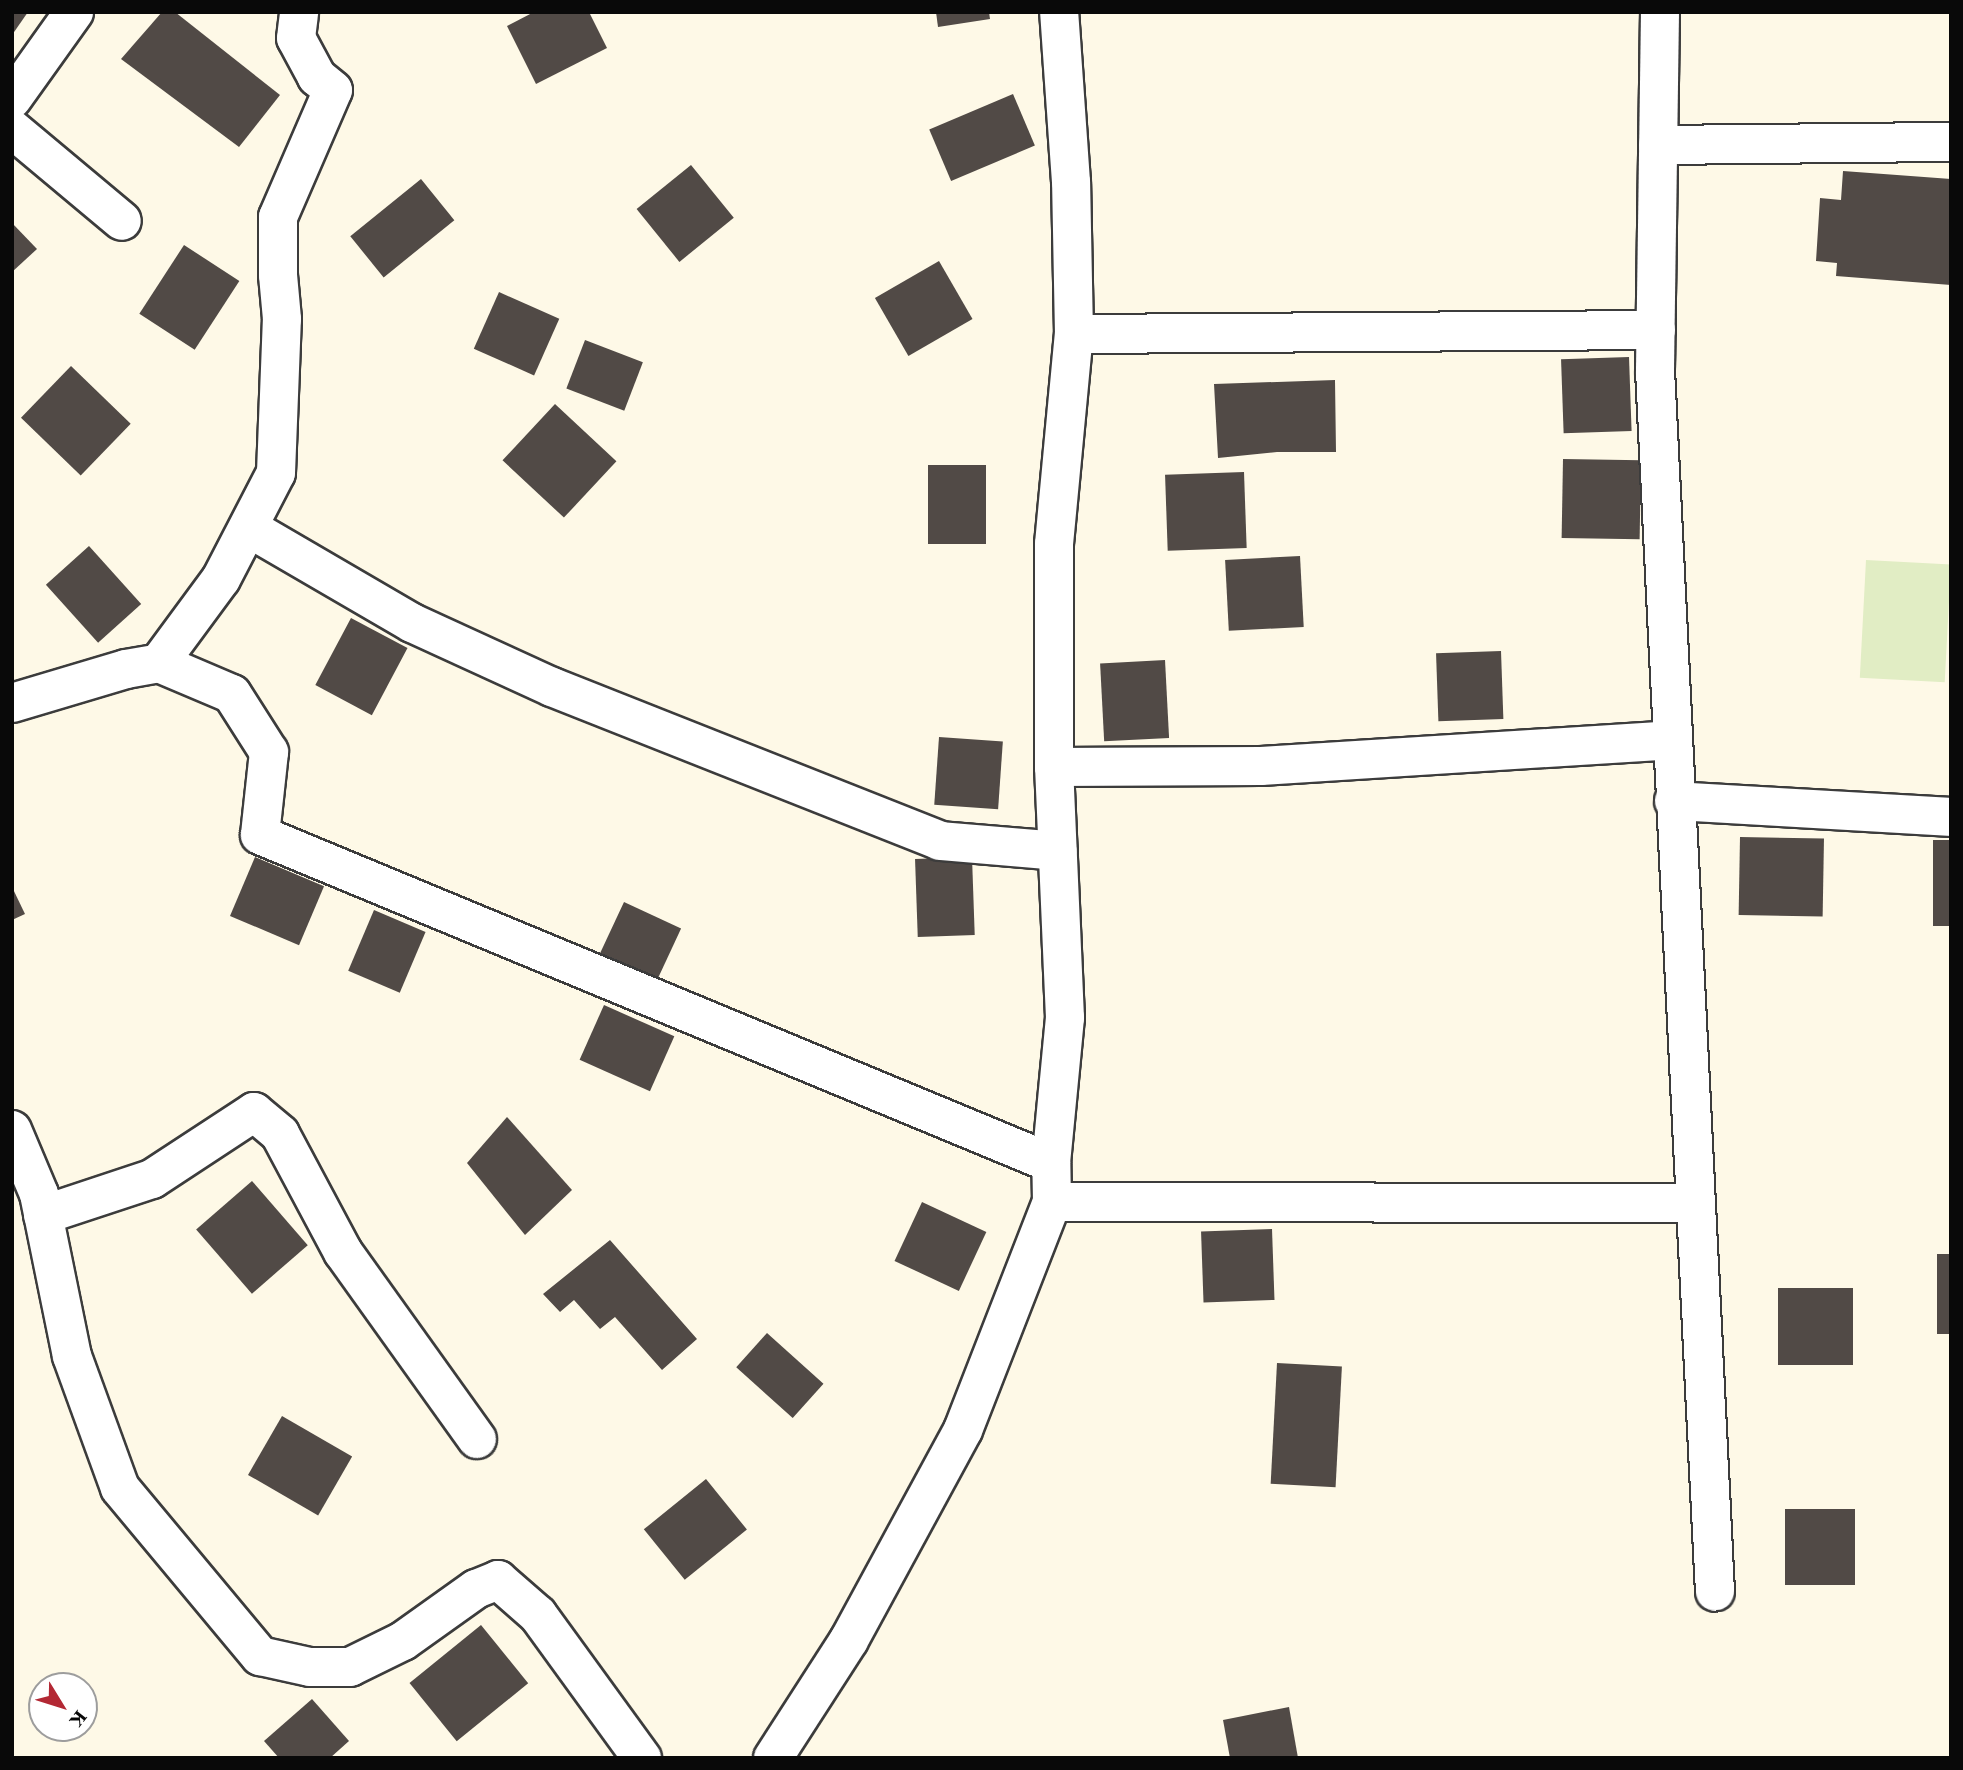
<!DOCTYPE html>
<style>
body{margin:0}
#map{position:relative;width:1963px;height:1770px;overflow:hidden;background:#fef9e7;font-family:Georgia,serif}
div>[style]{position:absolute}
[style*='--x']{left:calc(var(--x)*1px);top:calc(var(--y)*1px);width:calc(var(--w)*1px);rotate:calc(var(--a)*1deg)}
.pitch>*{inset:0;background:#e1edc4;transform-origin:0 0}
.building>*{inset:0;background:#514a46;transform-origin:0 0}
.roads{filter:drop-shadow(2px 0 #3c3c3c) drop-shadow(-2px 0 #3c3c3c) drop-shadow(0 2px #3c3c3c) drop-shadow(0 -2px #3c3c3c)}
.minor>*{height:38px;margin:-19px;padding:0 19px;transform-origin:19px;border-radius:19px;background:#fff}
span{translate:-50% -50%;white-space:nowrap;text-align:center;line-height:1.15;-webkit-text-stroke:7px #fff;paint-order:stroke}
.frame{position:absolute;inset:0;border:14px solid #090909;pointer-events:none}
.north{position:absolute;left:28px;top:1672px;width:70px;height:70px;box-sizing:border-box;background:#fff;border:2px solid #9d9d9d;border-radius:50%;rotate:128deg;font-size:19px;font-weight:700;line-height:28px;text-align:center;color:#090909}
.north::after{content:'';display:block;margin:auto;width:24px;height:32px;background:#b32834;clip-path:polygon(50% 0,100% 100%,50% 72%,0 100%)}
</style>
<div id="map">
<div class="pitch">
<i style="left:1866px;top:560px;width:85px;height:118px;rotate:3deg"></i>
</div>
<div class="building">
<i style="clip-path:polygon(12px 12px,28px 12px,12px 35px)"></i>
<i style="clip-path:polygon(162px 12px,175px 12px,280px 95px,239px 147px,121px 59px)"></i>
<i style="clip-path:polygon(534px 12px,589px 12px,607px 48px,536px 84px,507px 26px)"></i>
<i style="clip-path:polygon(936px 12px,989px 12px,990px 19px,938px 27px)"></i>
<i style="left:1013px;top:94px;width:56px;height:91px;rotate:67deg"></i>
<i style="left:691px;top:165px;width:68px;height:70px;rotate:51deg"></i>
<i style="clip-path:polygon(1843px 171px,1951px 179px,1951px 285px,1836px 276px,1837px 263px,1816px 261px,1820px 198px,1841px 200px)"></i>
<i style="left:421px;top:179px;width:53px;height:91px;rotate:51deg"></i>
<i style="clip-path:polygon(12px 223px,37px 249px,12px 272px)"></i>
<i style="left:184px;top:245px;width:66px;height:82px;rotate:33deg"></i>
<i style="left:939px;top:261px;width:67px;height:74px;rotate:60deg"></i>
<i style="left:499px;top:292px;width:66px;height:62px;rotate:24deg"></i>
<i style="left:585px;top:340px;width:62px;height:52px;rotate:21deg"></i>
<i style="left:1629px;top:357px;width:74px;height:68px;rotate:88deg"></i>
<i style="left:71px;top:366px;width:83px;height:72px;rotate:44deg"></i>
<i style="clip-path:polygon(1335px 380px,1336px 452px,1277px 452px,1218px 458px,1214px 384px)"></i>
<i style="left:555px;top:404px;width:84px;height:77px;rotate:43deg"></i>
<i style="left:1563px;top:459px;width:78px;height:79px;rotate:1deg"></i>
<i style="left:928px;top:465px;width:58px;height:79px"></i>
<i style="left:1244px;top:472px;width:76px;height:79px;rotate:88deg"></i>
<i style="left:89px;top:546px;width:78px;height:58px;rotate:48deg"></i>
<i style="left:1300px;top:556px;width:71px;height:75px;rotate:87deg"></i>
<i style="left:351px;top:618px;width:64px;height:76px;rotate:28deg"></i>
<i style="left:1501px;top:651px;width:68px;height:65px;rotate:88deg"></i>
<i style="left:1165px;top:660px;width:78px;height:65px;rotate:87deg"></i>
<i style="left:939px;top:737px;width:64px;height:68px;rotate:4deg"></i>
<i style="left:1740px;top:837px;width:84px;height:78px;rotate:1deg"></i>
<i style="left:1933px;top:840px;width:18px;height:86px"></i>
<i style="left:255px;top:857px;width:75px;height:64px;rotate:23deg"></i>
<i style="left:972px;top:857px;width:78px;height:57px;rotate:88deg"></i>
<i style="clip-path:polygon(12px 887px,25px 914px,12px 920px)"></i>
<i style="left:624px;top:902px;width:63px;height:63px;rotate:25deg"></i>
<i style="left:374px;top:910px;width:56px;height:66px;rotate:23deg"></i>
<i style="left:604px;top:1005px;width:77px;height:60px;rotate:24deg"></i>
<i style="clip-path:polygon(507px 1117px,572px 1190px,525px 1235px,467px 1163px)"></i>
<i style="left:252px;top:1181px;width:85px;height:74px;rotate:49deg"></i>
<i style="left:922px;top:1202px;width:71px;height:65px;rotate:25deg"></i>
<i style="left:1272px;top:1229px;width:71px;height:71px;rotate:88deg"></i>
<i style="clip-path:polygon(610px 1240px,697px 1339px,662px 1370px,615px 1317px,600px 1329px,574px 1300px,560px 1312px,543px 1294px)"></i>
<i style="left:1937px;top:1254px;width:14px;height:80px"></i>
<i style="left:1778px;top:1288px;width:75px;height:77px"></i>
<i style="left:767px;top:1333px;width:76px;height:46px;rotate:42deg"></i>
<i style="left:1277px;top:1363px;width:65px;height:121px;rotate:3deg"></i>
<i style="left:282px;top:1416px;width:81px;height:68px;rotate:30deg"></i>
<i style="left:706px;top:1479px;width:65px;height:80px;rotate:51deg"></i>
<i style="left:1785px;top:1509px;width:70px;height:76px"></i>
<i style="left:481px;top:1625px;width:75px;height:92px;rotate:51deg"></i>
<i style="clip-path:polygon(312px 1699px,349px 1741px,330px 1758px,279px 1758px,264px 1741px)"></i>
<i style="clip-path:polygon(1289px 1707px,1298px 1758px,1230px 1758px,1223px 1720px)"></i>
</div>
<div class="roads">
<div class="minor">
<i style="--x:1660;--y:12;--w:358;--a:90.8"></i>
<i style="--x:1655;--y:370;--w:1223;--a:87.19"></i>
<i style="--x:12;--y:99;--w:107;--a:-54.5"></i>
<i style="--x:12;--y:129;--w:143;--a:39.9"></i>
<i style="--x:1658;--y:145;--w:293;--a:-0.6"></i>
<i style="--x:1074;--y:334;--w:582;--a:-0.39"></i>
<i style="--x:249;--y:528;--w:189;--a:30.2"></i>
<i style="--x:412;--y:623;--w:154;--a:24.6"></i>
<i style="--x:552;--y:687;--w:417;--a:21.6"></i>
<i style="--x:940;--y:841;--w:118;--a:4.8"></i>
<i style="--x:159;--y:663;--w:104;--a:-53.6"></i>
<i style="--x:221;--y:579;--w:119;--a:-62.6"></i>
<i style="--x:276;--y:473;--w:154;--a:-87.8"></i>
<i style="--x:282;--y:319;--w:44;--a:-95.2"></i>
<i style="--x:278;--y:275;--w:58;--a:-90"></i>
<i style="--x:278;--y:217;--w:138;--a:-66.6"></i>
<i style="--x:333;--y:90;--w:21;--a:-141"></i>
<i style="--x:317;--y:77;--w:44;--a:-118.3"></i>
<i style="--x:296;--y:38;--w:26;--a:-83"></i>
<i style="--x:12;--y:703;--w:119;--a:-16.6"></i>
<i style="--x:126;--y:669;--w:34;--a:-10"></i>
<i style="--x:159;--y:663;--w:79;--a:23"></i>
<i style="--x:232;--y:694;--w:69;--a:57.5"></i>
<i style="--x:269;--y:752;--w:83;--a:96.2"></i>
<i style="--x:260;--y:835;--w:856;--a:22.52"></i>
<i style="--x:1054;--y:767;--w:207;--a:-0.3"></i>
<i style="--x:1261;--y:766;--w:411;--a:-3.6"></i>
<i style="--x:1674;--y:801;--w:277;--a:3.3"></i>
<i style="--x:12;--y:1130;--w:69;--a:67.1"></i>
<i style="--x:39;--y:1194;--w:165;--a:78.5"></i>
<i style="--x:72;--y:1356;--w:140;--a:70"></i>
<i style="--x:120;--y:1488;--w:219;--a:50.2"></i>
<i style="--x:260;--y:1656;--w:51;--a:12.4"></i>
<i style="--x:310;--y:1667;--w:40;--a:0"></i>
<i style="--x:350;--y:1667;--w:59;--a:-26.1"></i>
<i style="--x:403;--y:1641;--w:90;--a:-35.5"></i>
<i style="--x:476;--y:1589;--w:24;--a:-22"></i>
<i style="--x:498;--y:1580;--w:53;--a:41.2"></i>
<i style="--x:538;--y:1615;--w:177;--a:54"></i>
<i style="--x:1052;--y:1202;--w:643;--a:0.09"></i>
<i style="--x:43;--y:1215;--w:115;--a:-18.3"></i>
<i style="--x:152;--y:1179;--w:122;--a:-33.3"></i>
<i style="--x:254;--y:1112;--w:34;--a:40"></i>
<i style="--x:280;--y:1134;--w:134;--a:61.9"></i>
<i style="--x:343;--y:1252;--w:230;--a:54.4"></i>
<i style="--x:773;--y:1758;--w:140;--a:-57.2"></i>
<i style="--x:849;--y:1640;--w:239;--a:-61.5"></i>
<i style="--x:963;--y:1430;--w:245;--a:-68.7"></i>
<i style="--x:1052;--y:1202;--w:39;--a:-91"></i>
<i style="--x:1051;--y:1163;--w:146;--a:-84.5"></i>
<i style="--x:1065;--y:1018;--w:251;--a:-92.5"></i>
<i style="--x:1054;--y:767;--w:223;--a:-90"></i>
<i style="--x:1054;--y:544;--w:211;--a:-84.6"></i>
<i style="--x:1074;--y:334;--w:152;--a:-91.1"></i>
<i style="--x:1071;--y:182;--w:170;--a:-94"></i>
</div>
</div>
<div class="frame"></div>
<div class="north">K</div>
</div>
